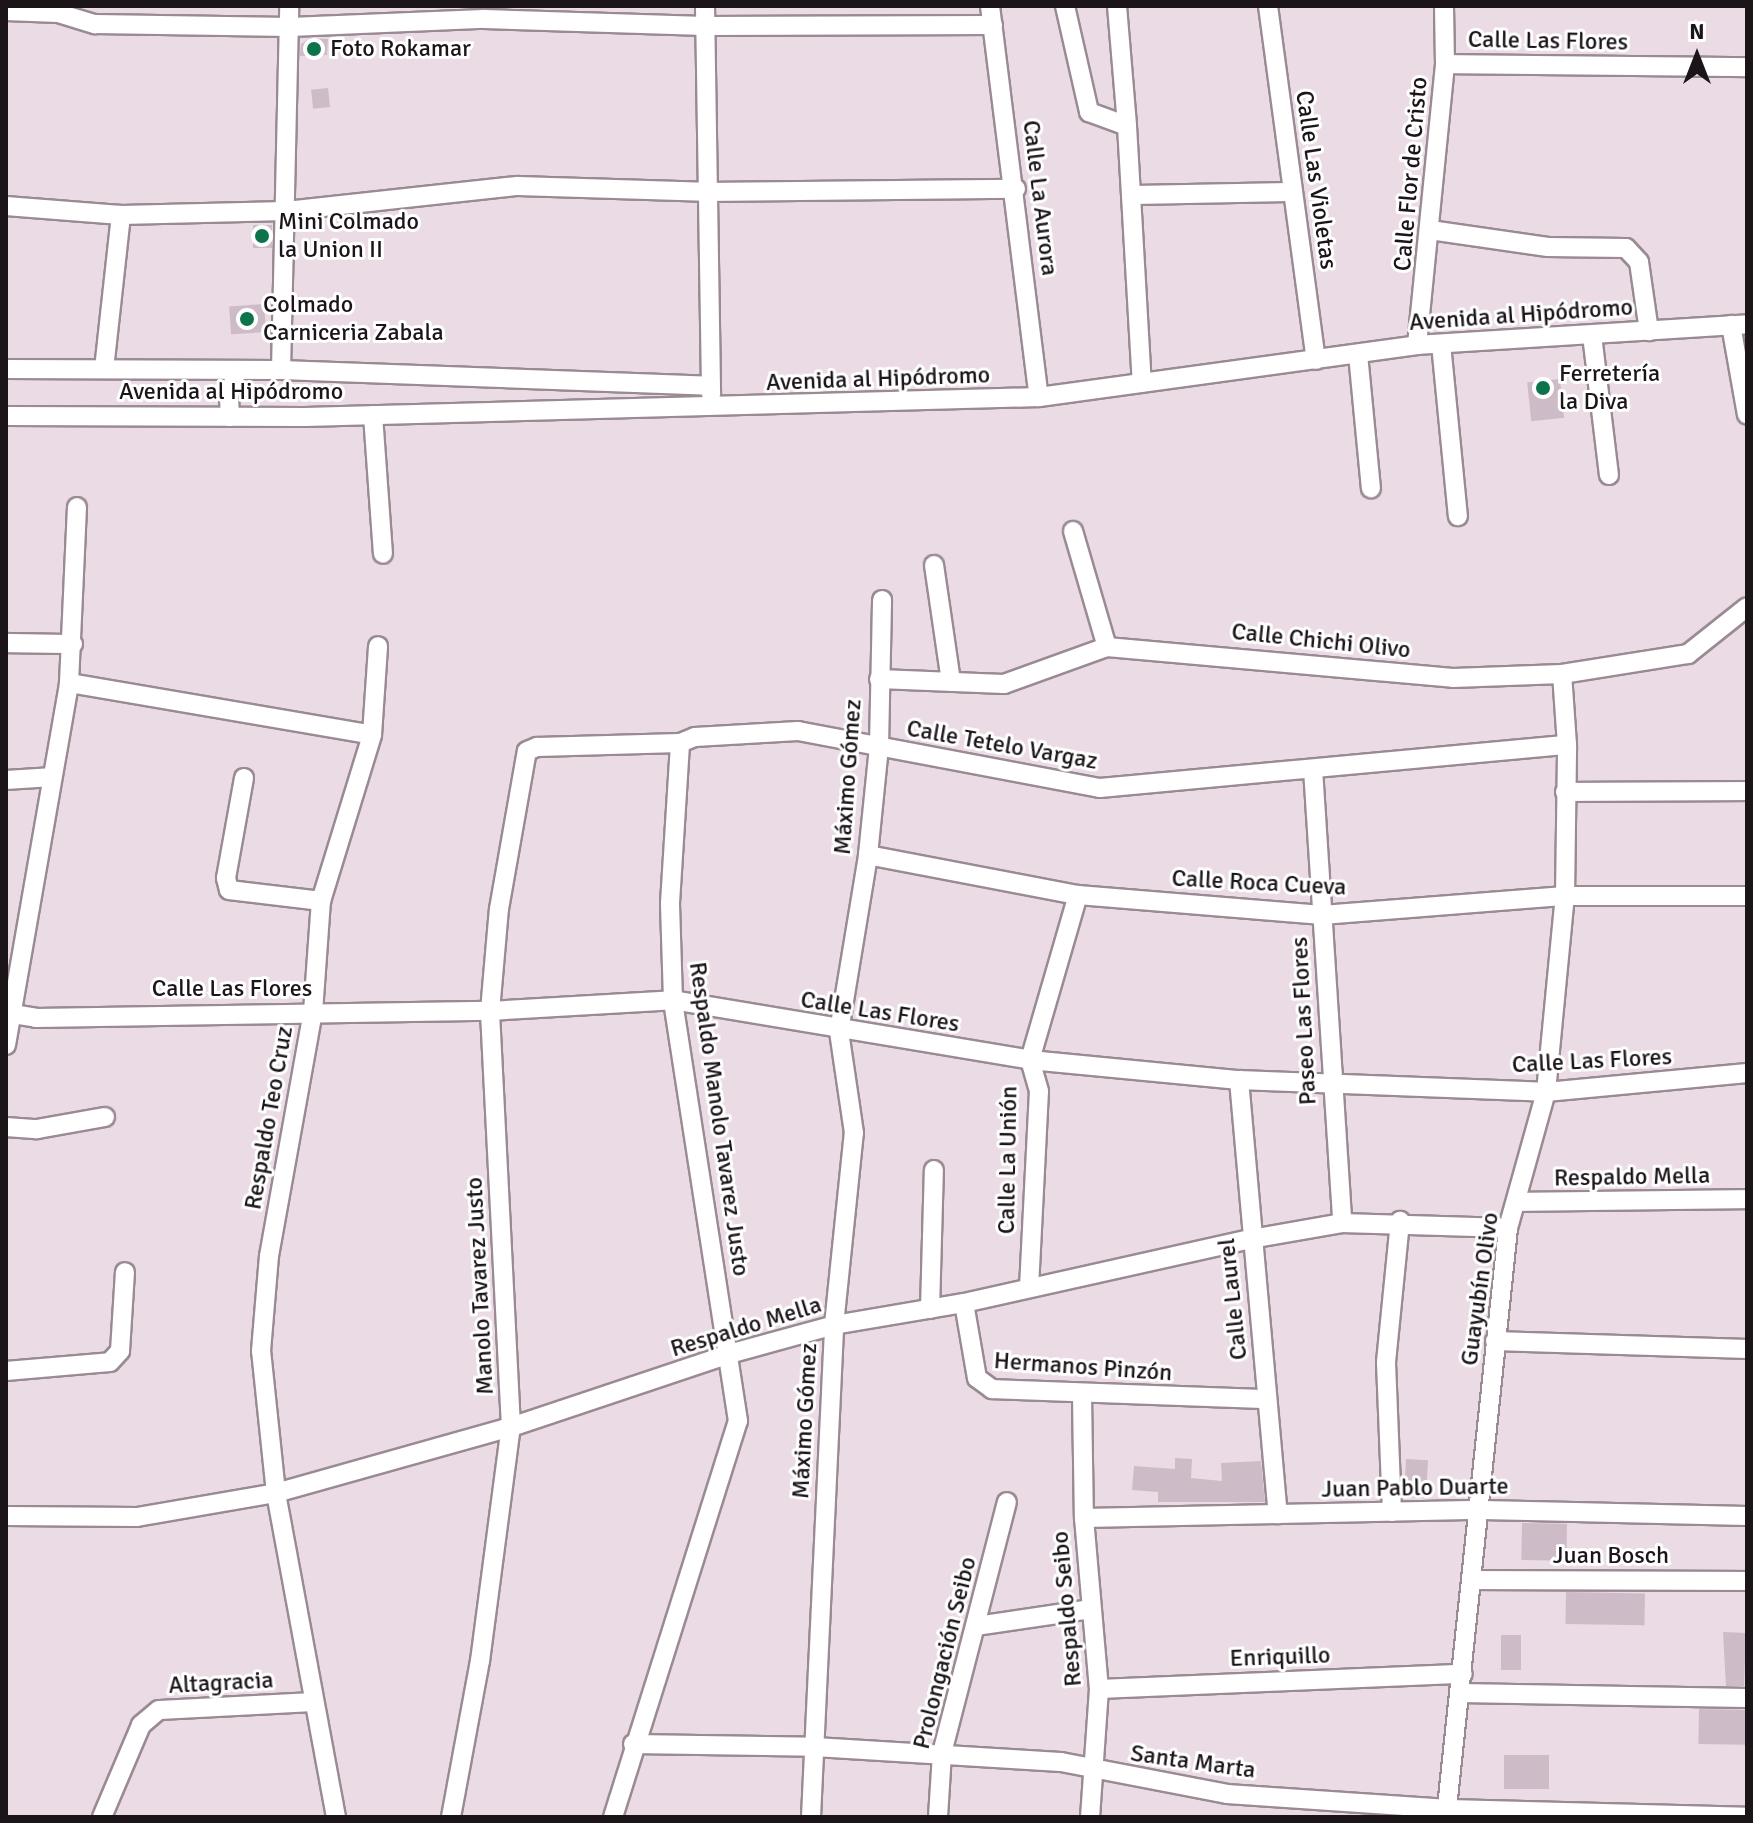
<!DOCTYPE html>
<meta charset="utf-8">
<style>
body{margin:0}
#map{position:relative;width:1753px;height:1823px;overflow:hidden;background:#ebdbe5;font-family:Signika,sans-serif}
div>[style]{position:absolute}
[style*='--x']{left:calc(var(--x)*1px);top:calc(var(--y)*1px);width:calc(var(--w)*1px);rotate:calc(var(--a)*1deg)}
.building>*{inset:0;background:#cdbcc7;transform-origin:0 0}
.roads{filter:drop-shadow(2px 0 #9a8a94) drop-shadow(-2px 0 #9a8a94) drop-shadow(0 2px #9a8a94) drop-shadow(0 -2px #9a8a94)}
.street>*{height:18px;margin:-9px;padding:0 9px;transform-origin:9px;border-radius:9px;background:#fff}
.dots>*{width:22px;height:22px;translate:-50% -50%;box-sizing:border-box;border:4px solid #fff;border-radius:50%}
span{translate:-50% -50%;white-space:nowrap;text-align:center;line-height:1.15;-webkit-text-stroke:6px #fff;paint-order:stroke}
.street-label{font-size:24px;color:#1b1519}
.poi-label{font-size:24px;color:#1b1519}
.left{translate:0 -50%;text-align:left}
.frame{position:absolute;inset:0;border:8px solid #1b1519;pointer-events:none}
.north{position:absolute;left:1657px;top:16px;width:80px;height:80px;-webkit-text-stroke:6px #fff;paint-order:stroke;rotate:0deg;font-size:22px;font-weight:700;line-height:32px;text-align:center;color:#1b1519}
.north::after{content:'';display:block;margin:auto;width:28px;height:36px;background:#1b1519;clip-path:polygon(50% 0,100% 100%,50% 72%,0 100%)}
</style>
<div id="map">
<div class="building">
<i style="clip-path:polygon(310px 38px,328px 39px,327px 55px,300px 56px,301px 44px)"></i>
<i style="left:328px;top:88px;width:19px;height:17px;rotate:84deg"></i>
<i style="left:253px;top:225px;width:19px;height:23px"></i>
<i style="left:264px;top:304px;width:28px;height:35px;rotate:86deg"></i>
<i style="left:1560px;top:379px;width:39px;height:33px;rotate:84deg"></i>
<i style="clip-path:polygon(1175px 1458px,1192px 1459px,1191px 1478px,1222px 1481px,1221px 1463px,1261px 1461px,1265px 1502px,1158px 1502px,1158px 1492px,1132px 1490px,1134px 1466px,1175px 1469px)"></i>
<i style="left:1406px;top:1459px;width:22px;height:38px;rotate:3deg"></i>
<i style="left:1522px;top:1523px;width:45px;height:37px;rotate:1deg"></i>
<i style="left:1566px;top:1592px;width:79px;height:32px;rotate:1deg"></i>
<i style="clip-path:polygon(1723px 1632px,1746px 1633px,1744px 1686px,1726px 1686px)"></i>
<i style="left:1501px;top:1635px;width:20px;height:35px"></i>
<i style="left:1699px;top:1709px;width:48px;height:35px;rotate:1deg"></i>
<i style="left:1504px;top:1755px;width:45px;height:34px"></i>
</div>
<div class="roads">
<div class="street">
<i style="--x:705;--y:6;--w:389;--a:89.1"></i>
<i style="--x:990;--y:6;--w:394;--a:82.9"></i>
<i style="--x:1065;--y:6;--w:109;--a:77.2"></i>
<i style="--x:1089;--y:112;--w:40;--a:20.2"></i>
<i style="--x:1127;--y:126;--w:257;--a:86.7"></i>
<i style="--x:1117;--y:6;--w:120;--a:85.2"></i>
<i style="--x:1268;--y:6;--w:357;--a:82.3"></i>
<i style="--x:6;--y:11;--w:52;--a:2.2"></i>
<i style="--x:58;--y:13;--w:39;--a:17"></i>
<i style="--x:95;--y:24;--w:195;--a:0.9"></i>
<i style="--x:290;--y:27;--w:194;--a:-2.4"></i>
<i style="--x:484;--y:19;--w:221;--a:1.8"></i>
<i style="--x:705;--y:26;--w:288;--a:-0.2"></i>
<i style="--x:1445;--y:64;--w:302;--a:0.6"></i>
<i style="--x:1131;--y:195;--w:162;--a:-1.1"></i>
<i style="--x:6;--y:206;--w:115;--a:4.5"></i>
<i style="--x:121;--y:215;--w:165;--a:-1.4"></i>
<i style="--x:286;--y:211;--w:233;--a:-6.2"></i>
<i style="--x:518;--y:186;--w:186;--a:1.8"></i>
<i style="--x:704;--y:192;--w:312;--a:-0.6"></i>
<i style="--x:1430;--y:230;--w:119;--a:8.2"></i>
<i style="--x:1548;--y:247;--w:78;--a:0.7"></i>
<i style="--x:1626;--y:248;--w:19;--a:47"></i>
<i style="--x:1639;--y:262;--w:70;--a:81.8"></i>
<i style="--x:1731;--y:325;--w:91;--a:79.9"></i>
<i style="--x:1592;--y:335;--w:141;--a:83.1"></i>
<i style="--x:1441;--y:344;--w:173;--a:84.4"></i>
<i style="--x:1417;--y:345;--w:282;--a:-84.3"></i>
<i style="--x:1445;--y:64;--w:58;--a:-91"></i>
<i style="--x:1358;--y:354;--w:135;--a:84.5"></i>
<i style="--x:6;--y:369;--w:275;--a:0.2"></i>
<i style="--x:281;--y:370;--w:429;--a:2.1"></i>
<i style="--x:104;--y:369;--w:155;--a:-83.7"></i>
<i style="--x:281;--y:370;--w:364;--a:-88.7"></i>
<i style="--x:373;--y:415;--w:139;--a:85.9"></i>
<i style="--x:6;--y:416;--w:299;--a:0.2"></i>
<i style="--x:305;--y:417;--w:734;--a:-1.56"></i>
<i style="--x:1039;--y:397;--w:382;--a:-7.8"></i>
<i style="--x:1417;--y:345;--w:331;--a:-3.6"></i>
<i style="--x:230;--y:417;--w:22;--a:-93"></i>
<i style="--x:229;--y:395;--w:26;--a:-72"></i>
<i style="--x:1073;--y:531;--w:121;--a:73.7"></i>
<i style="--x:934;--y:565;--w:118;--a:81.7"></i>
<i style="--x:6;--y:643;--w:67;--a:0.9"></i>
<i style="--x:879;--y:679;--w:125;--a:2.3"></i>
<i style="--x:1004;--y:684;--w:109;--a:-19.8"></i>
<i style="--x:1107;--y:647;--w:347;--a:5.1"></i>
<i style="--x:1453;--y:678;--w:109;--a:-2.1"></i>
<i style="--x:1562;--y:674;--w:128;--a:-9"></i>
<i style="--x:1688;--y:654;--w:75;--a:-38.5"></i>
<i style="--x:69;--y:683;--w:307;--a:9.7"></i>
<i style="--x:1313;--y:769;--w:455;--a:86.3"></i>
<i style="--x:244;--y:778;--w:102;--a:100.2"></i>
<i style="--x:226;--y:878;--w:12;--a:76"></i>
<i style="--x:229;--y:890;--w:93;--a:6.8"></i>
<i style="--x:6;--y:780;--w:46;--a:-3.7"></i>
<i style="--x:1565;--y:792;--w:182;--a:-0.3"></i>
<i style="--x:868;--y:855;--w:214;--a:10.8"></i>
<i style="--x:1078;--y:895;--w:245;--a:4.7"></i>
<i style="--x:1322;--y:915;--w:244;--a:-4.5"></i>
<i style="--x:1565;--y:896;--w:182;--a:0"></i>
<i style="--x:6;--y:1013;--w:30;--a:9"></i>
<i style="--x:36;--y:1018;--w:454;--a:-0.9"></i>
<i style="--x:490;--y:1011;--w:183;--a:-3.4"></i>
<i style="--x:673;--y:1000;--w:362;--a:9.5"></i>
<i style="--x:1030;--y:1060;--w:210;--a:5.5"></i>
<i style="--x:1239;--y:1080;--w:307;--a:2.2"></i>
<i style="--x:1546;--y:1092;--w:202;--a:-5.4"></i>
<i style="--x:6;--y:1045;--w:367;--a:-80.1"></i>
<i style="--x:69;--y:683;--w:176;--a:-87.4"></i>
<i style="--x:1239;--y:1080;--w:436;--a:84.9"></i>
<i style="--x:6;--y:1127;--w:31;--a:4"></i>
<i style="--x:37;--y:1129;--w:69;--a:-10"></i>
<i style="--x:1517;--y:1202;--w:230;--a:-0.7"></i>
<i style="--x:1029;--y:1288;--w:197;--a:-87.1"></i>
<i style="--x:1039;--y:1091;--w:32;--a:-106"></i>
<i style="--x:1030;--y:1060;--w:172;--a:-73.8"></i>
<i style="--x:964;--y:1303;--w:76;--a:80.2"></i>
<i style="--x:977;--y:1378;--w:19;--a:36"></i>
<i style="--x:992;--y:1389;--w:275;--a:2.1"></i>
<i style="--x:930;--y:1309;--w:139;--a:-88.4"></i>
<i style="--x:1495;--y:1341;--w:252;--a:1.8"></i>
<i style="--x:6;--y:1371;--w:104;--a:-4.9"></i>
<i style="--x:110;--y:1362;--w:15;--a:-48"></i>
<i style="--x:120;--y:1351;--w:79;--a:-86.4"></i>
<i style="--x:1082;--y:1396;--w:122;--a:89.1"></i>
<i style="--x:1084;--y:1518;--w:172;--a:85"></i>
<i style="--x:1099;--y:1689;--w:128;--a:94"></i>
<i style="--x:1392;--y:1512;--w:150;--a:-92.3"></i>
<i style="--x:1386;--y:1362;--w:142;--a:-84.3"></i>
<i style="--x:6;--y:1516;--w:131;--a:0.4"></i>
<i style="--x:137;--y:1517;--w:141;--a:-9.8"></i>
<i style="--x:276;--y:1493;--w:244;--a:-15.7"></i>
<i style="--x:511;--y:1427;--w:230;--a:-18.5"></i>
<i style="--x:729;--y:1354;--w:109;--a:-15.4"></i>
<i style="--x:834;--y:1325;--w:132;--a:-9.6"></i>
<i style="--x:964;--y:1303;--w:294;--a:-12.6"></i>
<i style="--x:1251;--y:1239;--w:92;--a:-10"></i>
<i style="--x:1342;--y:1223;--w:166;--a:1.7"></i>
<i style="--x:1084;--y:1518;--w:398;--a:-1.2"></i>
<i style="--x:1482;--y:1510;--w:265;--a:1.3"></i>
<i style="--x:1474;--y:1580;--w:273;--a:0.2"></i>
<i style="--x:976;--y:1626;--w:116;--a:-8.4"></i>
<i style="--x:1099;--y:1689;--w:364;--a:-2.4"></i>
<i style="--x:1460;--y:1693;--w:287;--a:1"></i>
<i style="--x:633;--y:1744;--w:182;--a:0.9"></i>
<i style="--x:815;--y:1747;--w:246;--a:3.5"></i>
<i style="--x:1061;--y:1762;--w:169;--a:10.9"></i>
<i style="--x:1227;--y:1794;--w:222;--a:3.9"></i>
<i style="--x:1448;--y:1809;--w:299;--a:1.5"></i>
<i style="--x:102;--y:1817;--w:100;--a:-67"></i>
<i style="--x:141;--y:1725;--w:23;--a:-40"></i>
<i style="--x:159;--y:1710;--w:155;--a:-3"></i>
<i style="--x:336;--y:1817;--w:330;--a:-100.5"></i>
<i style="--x:276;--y:1493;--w:143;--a:-96"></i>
<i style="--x:261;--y:1351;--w:95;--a:-85.2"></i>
<i style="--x:269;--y:1256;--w:248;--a:-79.8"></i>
<i style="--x:313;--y:1012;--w:111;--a:-85.9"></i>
<i style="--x:321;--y:901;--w:174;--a:-72.9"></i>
<i style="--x:372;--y:735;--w:89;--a:-86.1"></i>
<i style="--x:451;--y:1817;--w:159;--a:-79.5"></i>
<i style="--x:480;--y:1661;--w:236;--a:-82.5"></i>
<i style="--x:511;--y:1427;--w:417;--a:-92.9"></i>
<i style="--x:490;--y:1011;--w:102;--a:-85"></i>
<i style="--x:499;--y:909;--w:160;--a:-80"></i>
<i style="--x:527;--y:751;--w:11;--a:-22"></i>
<i style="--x:537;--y:747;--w:143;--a:-1.6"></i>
<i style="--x:680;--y:743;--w:16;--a:-22"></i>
<i style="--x:695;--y:737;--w:103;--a:-3.3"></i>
<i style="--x:798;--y:731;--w:307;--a:10.7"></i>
<i style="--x:1100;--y:788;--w:469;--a:-5.3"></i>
<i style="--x:613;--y:1817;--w:415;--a:-72.5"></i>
<i style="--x:738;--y:1421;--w:426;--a:-98.8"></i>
<i style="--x:673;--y:1000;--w:97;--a:-91.8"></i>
<i style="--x:670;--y:903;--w:160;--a:-86.4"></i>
<i style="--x:811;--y:1817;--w:493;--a:-87.3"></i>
<i style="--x:834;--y:1325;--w:193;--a:-84.1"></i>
<i style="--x:854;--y:1133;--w:103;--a:-98.4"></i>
<i style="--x:839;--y:1031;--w:178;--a:-80.6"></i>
<i style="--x:868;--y:855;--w:110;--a:-84.2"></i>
<i style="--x:879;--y:746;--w:146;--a:-88.8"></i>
<i style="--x:938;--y:1817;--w:64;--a:-86.4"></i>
<i style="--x:942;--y:1753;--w:259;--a:-75.5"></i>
<i style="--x:1446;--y:1817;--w:592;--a:-83.99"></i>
<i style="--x:1508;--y:1228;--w:141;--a:-74.4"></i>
<i style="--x:1546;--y:1092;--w:197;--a:-84.5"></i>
<i style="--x:1565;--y:896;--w:151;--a:-89.2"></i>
<i style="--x:1567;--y:745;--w:71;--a:-94"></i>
</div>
</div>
<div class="dots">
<i style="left:314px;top:49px;background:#0d734a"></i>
<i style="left:262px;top:236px;background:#0d734a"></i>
<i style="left:247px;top:319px;background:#0d734a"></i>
<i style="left:1543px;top:388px;background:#0d734a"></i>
</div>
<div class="street-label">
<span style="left:1548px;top:41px;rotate:1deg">Calle Las Flores</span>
<span style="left:1411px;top:174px;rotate:-85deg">Calle Flor de Cristo</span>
<span style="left:1316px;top:180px;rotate:82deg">Calle Las Violetas</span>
<span style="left:1040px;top:198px;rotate:83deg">Calle La Aurora</span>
<span style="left:1521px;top:315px;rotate:-4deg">Avenida al Hipódromo</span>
<span style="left:878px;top:379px;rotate:-2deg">Avenida al Hipódromo</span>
<span style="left:231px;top:392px">Avenida al Hipódromo</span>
<span style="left:1321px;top:641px;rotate:6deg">Calle Chichi Olivo</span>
<span style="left:1002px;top:745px;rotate:10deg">Calle Tetelo Vargaz</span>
<span style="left:848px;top:777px;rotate:-86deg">Máximo Gómez</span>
<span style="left:1259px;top:883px;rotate:3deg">Calle Roca Cueva</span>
<span style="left:232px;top:989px">Calle Las Flores</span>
<span style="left:880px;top:1012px;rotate:9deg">Calle Las Flores</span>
<span style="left:1304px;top:1021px;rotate:-93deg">Paseo Las Flores</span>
<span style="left:1592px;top:1061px;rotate:-3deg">Calle Las Flores</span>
<span style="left:269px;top:1118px;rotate:-80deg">Respaldo Teo Cruz</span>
<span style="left:719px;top:1119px;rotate:82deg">Respaldo Manolo Tavarez Justo</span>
<span style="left:1008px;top:1160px;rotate:-89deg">Calle La Unión</span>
<span style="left:1632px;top:1177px;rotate:-1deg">Respaldo Mella</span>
<span style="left:480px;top:1286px;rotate:-93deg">Manolo Tavarez Justo</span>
<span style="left:1480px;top:1289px;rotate:-82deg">Guayubín Olivo</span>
<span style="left:1233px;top:1299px;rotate:-96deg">Calle Laurel</span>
<span style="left:746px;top:1327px;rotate:-17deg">Respaldo Mella</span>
<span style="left:1083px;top:1367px;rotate:4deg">Hermanos Pinzón</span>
<span style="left:805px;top:1421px;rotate:-87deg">Máximo Gómez</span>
<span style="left:1415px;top:1488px;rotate:-1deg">Juan Pablo Duarte</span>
<span style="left:1611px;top:1556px">Juan Bosch</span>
<span style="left:1067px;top:1609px;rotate:-95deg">Respaldo Seibo</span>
<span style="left:945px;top:1653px;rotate:-76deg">Prolongación Seibo</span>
<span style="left:1280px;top:1657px;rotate:-2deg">Enriquillo</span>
<span style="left:221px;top:1683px;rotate:-3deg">Altagracia</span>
<span style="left:1193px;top:1762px;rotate:8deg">Santa Marta</span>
</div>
<div class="poi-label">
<span class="left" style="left:330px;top:49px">Foto Rokamar</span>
<span class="left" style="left:278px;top:236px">Mini Colmado<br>la Union II</span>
<span class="left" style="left:263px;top:319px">Colmado<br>Carniceria Zabala</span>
<span class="left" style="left:1559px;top:388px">Ferretería<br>la Diva</span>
</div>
<div class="frame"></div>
<div class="north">N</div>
</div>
